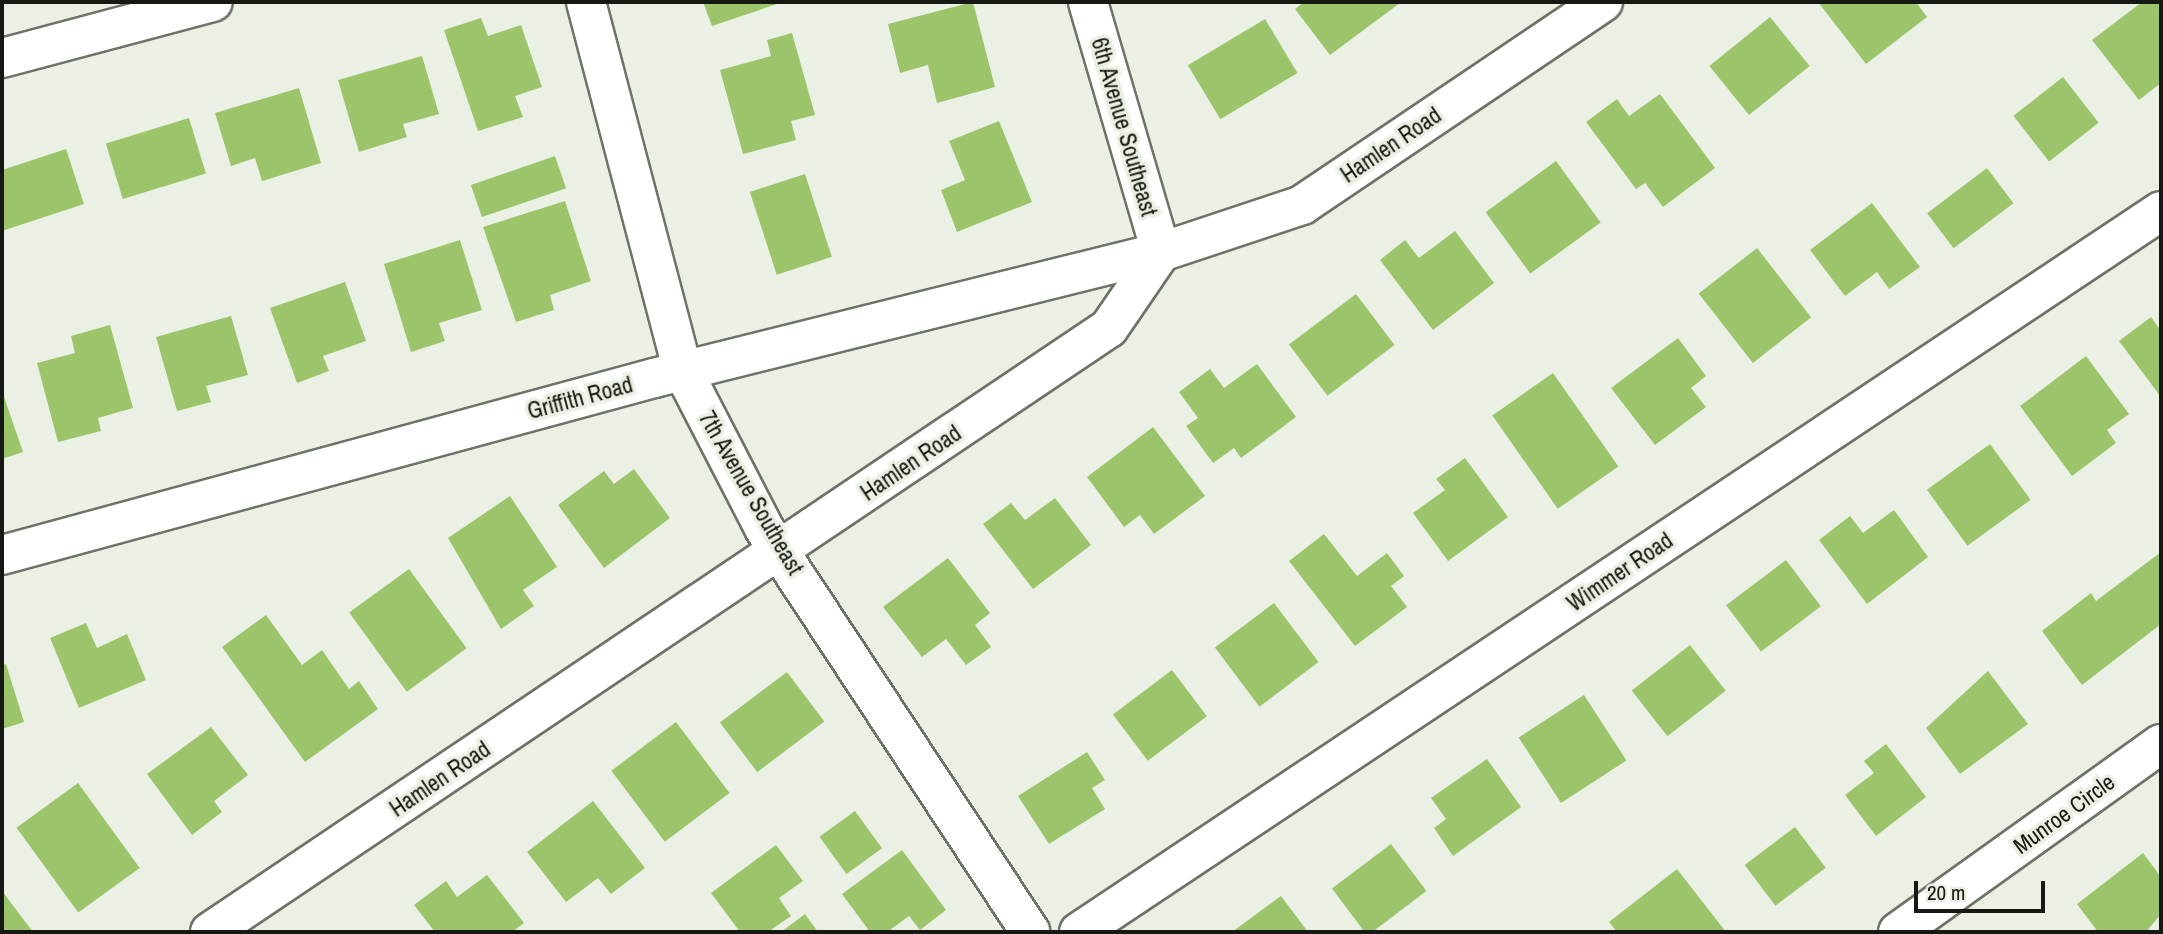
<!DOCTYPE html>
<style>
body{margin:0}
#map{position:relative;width:2163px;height:934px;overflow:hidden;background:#eaf1e4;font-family:"Archivo Narrow",sans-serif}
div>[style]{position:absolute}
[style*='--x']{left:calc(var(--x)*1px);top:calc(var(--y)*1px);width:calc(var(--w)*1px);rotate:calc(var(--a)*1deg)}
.building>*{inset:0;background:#9cc56b;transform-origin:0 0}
.roads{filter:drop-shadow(2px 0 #6e7368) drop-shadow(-2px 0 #6e7368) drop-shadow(0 2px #6e7368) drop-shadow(0 -2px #6e7368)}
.minor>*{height:38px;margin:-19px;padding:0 19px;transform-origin:19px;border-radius:19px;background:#fff}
span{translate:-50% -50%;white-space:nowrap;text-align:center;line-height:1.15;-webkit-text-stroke:7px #eaf1e4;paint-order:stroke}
.street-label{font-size:23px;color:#161813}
.frame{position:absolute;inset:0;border:4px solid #161813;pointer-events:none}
.scale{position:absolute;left:1914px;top:881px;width:131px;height:32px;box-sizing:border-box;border:4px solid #161813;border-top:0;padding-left:9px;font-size:21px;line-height:24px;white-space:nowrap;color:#161813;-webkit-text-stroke:5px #eaf1e4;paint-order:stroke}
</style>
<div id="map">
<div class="building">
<i style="clip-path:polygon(703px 2px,783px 2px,712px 26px)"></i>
<i style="clip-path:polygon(973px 2px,995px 87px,937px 103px,928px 65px,900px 73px,888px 24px)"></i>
<i style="clip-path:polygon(1304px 2px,1399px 2px,1400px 3px,1330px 55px,1295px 9px)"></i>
<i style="clip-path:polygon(1818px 2px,1916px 2px,1927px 17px,1866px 64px)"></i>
<i style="clip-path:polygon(2142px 2px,2161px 2px,2161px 83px,2139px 100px,2092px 40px)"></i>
<i style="left:1770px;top:17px;width:63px;height:78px;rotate:51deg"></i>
<i style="clip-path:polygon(481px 18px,488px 36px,521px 25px,542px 87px,515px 96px,523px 117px,478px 131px,444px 30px)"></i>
<i style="left:1265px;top:19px;width:63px;height:90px;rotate:59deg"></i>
<i style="clip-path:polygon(792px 33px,815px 115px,791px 121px,796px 140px,743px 154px,720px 70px,771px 56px,767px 40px)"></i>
<i style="clip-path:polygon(422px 56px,439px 114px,403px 124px,407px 137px,359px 152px,338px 80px)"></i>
<i style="left:2063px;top:77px;width:58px;height:63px;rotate:52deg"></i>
<i style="clip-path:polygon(299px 88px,321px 163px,262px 181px,255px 158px,231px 166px,215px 113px)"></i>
<i style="clip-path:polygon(1660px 94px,1715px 168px,1663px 207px,1645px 183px,1636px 189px,1586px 122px,1617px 99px,1629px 116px)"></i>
<i style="left:189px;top:118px;width:58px;height:87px;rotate:73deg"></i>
<i style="clip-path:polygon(999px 121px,1032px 202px,957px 232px,941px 190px,965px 180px,949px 141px)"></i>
<i style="clip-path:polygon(66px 149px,84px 204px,2px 231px,2px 170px)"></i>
<i style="left:555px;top:156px;width:34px;height:89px;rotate:71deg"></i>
<i style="left:1556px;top:161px;width:76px;height:87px;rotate:54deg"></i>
<i style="left:1987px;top:168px;width:44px;height:75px;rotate:53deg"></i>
<i style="left:805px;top:174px;width:87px;height:58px;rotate:72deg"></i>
<i style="clip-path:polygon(565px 201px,591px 281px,550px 295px,554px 310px,516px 322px,483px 227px)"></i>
<i style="clip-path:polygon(1872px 203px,1920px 267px,1889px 289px,1877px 272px,1845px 296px,1810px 250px)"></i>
<i style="clip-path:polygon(1455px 231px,1494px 283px,1433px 330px,1380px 260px,1405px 240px,1419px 258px)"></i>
<i style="clip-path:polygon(460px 240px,482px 310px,439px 323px,445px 341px,411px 352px,384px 264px)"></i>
<i style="left:1757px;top:248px;width:88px;height:74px;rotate:52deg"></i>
<i style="clip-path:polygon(345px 282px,366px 341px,323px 356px,329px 371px,297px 383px,270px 308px)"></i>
<i style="left:1356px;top:294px;width:64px;height:84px;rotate:53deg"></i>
<i style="clip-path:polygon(231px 316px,248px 375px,206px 386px,211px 402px,177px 411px,156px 337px)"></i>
<i style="clip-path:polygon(2151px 317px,2161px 331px,2161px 397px,2119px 341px)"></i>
<i style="clip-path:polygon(110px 325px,133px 408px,98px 418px,101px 431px,58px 442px,37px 363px,75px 353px,71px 336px)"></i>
<i style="clip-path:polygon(1678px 338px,1706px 376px,1691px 388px,1706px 407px,1655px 445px,1611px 388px)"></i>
<i style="clip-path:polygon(2086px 356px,2129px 414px,2107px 430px,2116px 443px,2072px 476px,2020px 406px)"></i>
<i style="clip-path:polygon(1257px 364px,1296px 417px,1241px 458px,1234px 448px,1213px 463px,1186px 426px,1198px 418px,1179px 392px,1210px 369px,1224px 388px)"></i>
<i style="left:1553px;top:373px;width:114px;height:74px;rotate:55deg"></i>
<i style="clip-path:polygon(2px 391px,23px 452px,2px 459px)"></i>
<i style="clip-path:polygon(1153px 427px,1205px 496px,1154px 534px,1140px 515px,1124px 527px,1087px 477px)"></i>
<i style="left:1990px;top:444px;width:69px;height:78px;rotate:54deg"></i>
<i style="clip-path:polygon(1465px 458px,1508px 517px,1448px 561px,1413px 513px,1445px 490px,1436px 479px)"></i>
<i style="clip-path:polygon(634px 469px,670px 518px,604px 568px,558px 505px,604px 471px,614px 484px)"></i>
<i style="clip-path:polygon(510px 496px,557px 567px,523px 590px,534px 606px,501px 629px,448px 538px)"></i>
<i style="clip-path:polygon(1055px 498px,1091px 545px,1033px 589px,983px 524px,1011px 503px,1025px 520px)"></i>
<i style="clip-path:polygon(1894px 510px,1928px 557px,1867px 604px,1819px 540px,1850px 516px,1863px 533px)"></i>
<i style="clip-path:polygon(1324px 534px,1357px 576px,1387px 553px,1404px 576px,1391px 586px,1407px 607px,1355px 646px,1289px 561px)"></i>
<i style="clip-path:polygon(2161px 552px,2161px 624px,2082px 685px,2042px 631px,2091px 593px,2096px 601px)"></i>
<i style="clip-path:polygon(948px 558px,990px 613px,975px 625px,991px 647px,966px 665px,946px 639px,922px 657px,883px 607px)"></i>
<i style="left:1786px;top:560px;width:58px;height:75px;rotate:53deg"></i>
<i style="left:409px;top:569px;width:98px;height:74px;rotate:54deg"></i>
<i style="left:1274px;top:603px;width:74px;height:74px;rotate:53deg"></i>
<i style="clip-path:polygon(266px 615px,302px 665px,322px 650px,349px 689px,359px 681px,378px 709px,305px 762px,222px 647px)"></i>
<i style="clip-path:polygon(86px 623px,97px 648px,127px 634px,146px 680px,79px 708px,50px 638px)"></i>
<i style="left:1690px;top:645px;width:58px;height:74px;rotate:52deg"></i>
<i style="clip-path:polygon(6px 664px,24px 722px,2px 729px,2px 665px)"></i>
<i style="left:1172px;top:670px;width:58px;height:74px;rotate:53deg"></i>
<i style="clip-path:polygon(1988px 671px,2028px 724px,1960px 774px,1926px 728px)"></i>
<i style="left:787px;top:672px;width:62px;height:84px;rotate:53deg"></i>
<i style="left:1584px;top:695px;width:78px;height:78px;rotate:57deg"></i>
<i style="left:676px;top:722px;width:89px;height:81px;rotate:53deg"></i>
<i style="clip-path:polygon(211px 727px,248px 775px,214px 801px,222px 812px,192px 835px,147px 774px)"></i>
<i style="clip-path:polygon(1886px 744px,1926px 797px,1876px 836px,1845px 795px,1874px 773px,1864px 761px)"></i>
<i style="clip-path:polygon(1087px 752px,1105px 780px,1092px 788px,1105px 809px,1049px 844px,1018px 796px)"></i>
<i style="clip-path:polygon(1487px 759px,1521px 807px,1453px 856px,1434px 828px,1446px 819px,1431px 798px)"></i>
<i style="left:78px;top:783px;width:105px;height:76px;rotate:54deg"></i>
<i style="clip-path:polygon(593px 801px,645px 868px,611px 894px,598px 878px,566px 902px,527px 852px)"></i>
<i style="left:855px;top:811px;width:46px;height:44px;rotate:54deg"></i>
<i style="left:1795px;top:827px;width:51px;height:63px;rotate:53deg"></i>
<i style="left:1391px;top:844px;width:59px;height:74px;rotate:53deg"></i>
<i style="clip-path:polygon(776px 845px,803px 881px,779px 898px,791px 916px,768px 932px,740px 932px,711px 893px)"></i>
<i style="clip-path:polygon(902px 850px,946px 910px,920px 930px,909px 916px,887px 932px,870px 932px,842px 894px)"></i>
<i style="clip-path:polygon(2143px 853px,2161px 877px,2161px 914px,2146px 932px,2098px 932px,2077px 904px)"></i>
<i style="clip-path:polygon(1677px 869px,1726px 932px,1617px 932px,1609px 922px)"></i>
<i style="clip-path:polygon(487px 875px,524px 923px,512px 932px,435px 932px,414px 905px,446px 881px,457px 897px)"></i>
<i style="clip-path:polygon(2px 891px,33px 932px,2px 932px)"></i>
<i style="clip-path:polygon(1281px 896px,1308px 932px,1232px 932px)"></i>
<i style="clip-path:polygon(805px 914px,818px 932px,781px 932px)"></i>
</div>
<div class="roads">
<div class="minor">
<i style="--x:586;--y:2;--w:382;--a:75.3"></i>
<i style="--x:683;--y:371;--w:177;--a:62.7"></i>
<i style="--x:764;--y:528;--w:484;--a:56.6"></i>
<i style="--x:2;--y:58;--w:218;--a:-14.9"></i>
<i style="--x:2;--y:555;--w:676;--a:-15.19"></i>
<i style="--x:654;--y:378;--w:522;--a:-13.96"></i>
<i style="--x:1161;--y:252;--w:260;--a:-106.3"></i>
<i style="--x:210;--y:932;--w:1083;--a:-33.9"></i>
<i style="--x:1109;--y:328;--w:92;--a:-55.6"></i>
<i style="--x:1161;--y:252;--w:149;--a:-18.4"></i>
<i style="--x:1302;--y:205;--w:363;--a:-34"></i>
<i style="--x:1079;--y:932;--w:1300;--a:-33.68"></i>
<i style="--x:1898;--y:932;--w:323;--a:-35.6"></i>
</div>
</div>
<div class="street-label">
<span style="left:1124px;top:127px;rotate:74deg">6th Avenue Southeast</span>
<span style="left:1391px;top:145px;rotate:-34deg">Hamlen Road</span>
<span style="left:580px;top:398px;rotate:-15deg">Griffith Road</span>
<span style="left:911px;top:463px;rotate:-34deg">Hamlen Road</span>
<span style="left:751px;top:493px;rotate:60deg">7th Avenue Southeast</span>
<span style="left:1620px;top:572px;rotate:-34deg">Wimmer Road</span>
<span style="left:440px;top:779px;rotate:-34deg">Hamlen Road</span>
<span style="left:2064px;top:814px;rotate:-36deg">Munroe Circle</span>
</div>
<div class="frame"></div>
<div class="scale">20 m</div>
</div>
